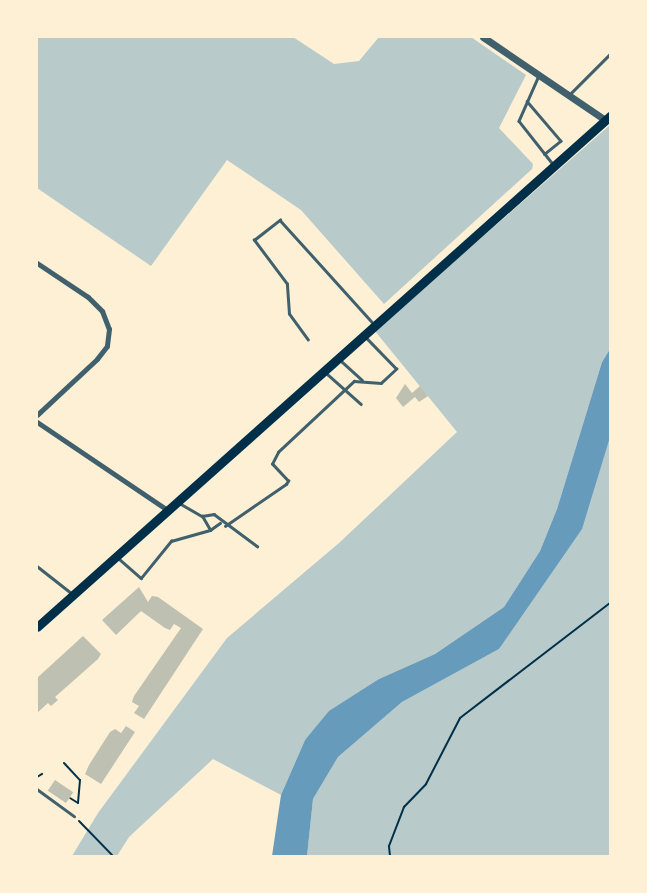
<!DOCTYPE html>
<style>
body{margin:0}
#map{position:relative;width:647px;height:893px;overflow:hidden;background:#fdf0d5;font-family:"Asap Condensed",sans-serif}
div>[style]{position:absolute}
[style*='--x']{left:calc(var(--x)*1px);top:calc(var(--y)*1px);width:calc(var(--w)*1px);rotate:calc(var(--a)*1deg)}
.green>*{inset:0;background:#b9caca}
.water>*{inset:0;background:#669bbc}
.building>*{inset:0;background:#bec0b2;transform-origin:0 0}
.path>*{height:2px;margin:-1px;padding:0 1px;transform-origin:1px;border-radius:1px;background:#003049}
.service>*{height:2.5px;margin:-1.25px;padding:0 1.25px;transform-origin:1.25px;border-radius:1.25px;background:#3f606c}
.minor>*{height:5px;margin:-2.5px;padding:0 2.5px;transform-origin:2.5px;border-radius:2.5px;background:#3f606c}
.tertiary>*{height:7px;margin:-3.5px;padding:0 3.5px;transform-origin:3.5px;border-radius:3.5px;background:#3f606c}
.primary>*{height:9px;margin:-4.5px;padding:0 4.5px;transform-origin:4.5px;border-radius:4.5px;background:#003049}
span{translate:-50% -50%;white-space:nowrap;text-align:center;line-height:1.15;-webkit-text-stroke:7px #fdf0d5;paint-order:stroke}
.frame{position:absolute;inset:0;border:38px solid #fdf0d5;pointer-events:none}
</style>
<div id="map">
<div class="green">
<i style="clip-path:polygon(37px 37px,293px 37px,334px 64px,359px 61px,379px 37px,471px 37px,526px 75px,499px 128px,533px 164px,532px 169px,384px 304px,301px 210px,227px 160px,151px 266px,37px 188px)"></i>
<i style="clip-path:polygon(610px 125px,610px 349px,602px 362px,557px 509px,540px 551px,504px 607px,435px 654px,379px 679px,305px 740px,281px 795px,213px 759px,129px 837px,117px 856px,72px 856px,98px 813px,227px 638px,339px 543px,457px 432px,375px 331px)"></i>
<i style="clip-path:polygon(610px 437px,610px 856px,307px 856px,313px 799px,338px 757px,402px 702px,499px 649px)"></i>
</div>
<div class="water">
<i style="clip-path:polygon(610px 349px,610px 437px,582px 529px,499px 649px,402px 702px,338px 757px,313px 799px,307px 856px,272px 856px,281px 795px,305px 740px,329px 711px,379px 679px,435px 654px,504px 607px,540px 551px,557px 509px,602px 362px)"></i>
</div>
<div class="building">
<i style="clip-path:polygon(405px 384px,412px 393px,420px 386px,428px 396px,419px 402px,415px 397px,403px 407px,396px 398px)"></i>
<i style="clip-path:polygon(139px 587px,148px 602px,152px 596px,158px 597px,203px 629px,144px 719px,134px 713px,139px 706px,132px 702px,134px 696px,181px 628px,174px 624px,170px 630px,165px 628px,141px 611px,116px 635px,102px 620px)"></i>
<i style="clip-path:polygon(83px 636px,101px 654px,98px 659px,55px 697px,58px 700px,51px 706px,48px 703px,37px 713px,37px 678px)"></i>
<i style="clip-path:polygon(126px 726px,135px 732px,101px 784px,85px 774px,89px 765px,110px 732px,115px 729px,121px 733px)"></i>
<i style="left:55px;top:780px;width:22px;height:13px;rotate:34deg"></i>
</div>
<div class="path">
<i style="--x:64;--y:763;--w:23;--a:47"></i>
<i style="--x:80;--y:780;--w:23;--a:95"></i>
<i style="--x:78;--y:803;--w:9;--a:-148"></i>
<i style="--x:37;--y:777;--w:6;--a:-31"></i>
<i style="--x:79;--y:821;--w:49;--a:45.8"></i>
<i style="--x:390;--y:856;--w:10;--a:-96"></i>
<i style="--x:389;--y:846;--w:42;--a:-69"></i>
<i style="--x:404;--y:807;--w:32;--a:-46"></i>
<i style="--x:426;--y:784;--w:74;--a:-62.7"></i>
<i style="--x:460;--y:718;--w:189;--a:-37.5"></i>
</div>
<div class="service">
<i style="--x:538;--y:78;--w:47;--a:113.8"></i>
<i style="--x:519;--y:121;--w:55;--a:51.7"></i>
<i style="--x:571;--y:93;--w:55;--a:-45"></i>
<i style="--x:527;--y:101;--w:52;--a:49.6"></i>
<i style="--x:561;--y:141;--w:21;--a:141"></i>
<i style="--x:308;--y:340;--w:32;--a:-126"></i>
<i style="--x:289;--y:314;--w:30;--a:-94"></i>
<i style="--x:287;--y:284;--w:55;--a:-126.9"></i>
<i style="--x:254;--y:240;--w:33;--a:-38"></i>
<i style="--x:280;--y:220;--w:140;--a:47.9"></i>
<i style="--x:339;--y:359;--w:31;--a:42"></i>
<i style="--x:325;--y:372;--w:48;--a:41.6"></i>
<i style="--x:181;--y:504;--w:24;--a:30"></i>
<i style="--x:202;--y:516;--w:12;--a:-9"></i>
<i style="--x:214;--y:514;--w:54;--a:36.7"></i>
<i style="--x:225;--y:526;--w:74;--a:-34.5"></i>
<i style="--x:286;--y:484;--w:4;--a:-56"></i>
<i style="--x:288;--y:481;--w:23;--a:-133"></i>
<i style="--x:272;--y:464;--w:13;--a:-63"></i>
<i style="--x:278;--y:452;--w:104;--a:-43.1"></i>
<i style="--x:354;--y:381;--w:27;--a:4"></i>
<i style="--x:381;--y:383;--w:21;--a:-43"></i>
<i style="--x:396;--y:369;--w:45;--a:-134.1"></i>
<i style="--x:210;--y:530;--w:12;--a:-35"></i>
<i style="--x:117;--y:557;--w:32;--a:41"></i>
<i style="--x:141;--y:578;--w:48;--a:-51"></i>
<i style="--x:171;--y:541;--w:41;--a:-15.8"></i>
<i style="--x:210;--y:530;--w:16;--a:-120"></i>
<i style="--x:37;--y:566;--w:42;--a:38.2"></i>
<i style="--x:37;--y:789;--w:46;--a:36.1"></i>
</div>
<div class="minor">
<i style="--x:37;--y:263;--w:61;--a:33.7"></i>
<i style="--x:88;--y:297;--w:20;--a:45"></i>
<i style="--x:102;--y:311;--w:19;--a:69"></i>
<i style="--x:109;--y:329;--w:17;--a:97"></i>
<i style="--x:107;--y:346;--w:16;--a:128"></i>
<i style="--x:97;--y:359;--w:82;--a:137"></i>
<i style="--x:37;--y:422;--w:156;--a:34"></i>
</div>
<div class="tertiary">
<i style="--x:483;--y:37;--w:148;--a:34.2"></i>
</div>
<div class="primary">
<i style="--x:37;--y:627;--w:768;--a:-41.73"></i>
</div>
<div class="frame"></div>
</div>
